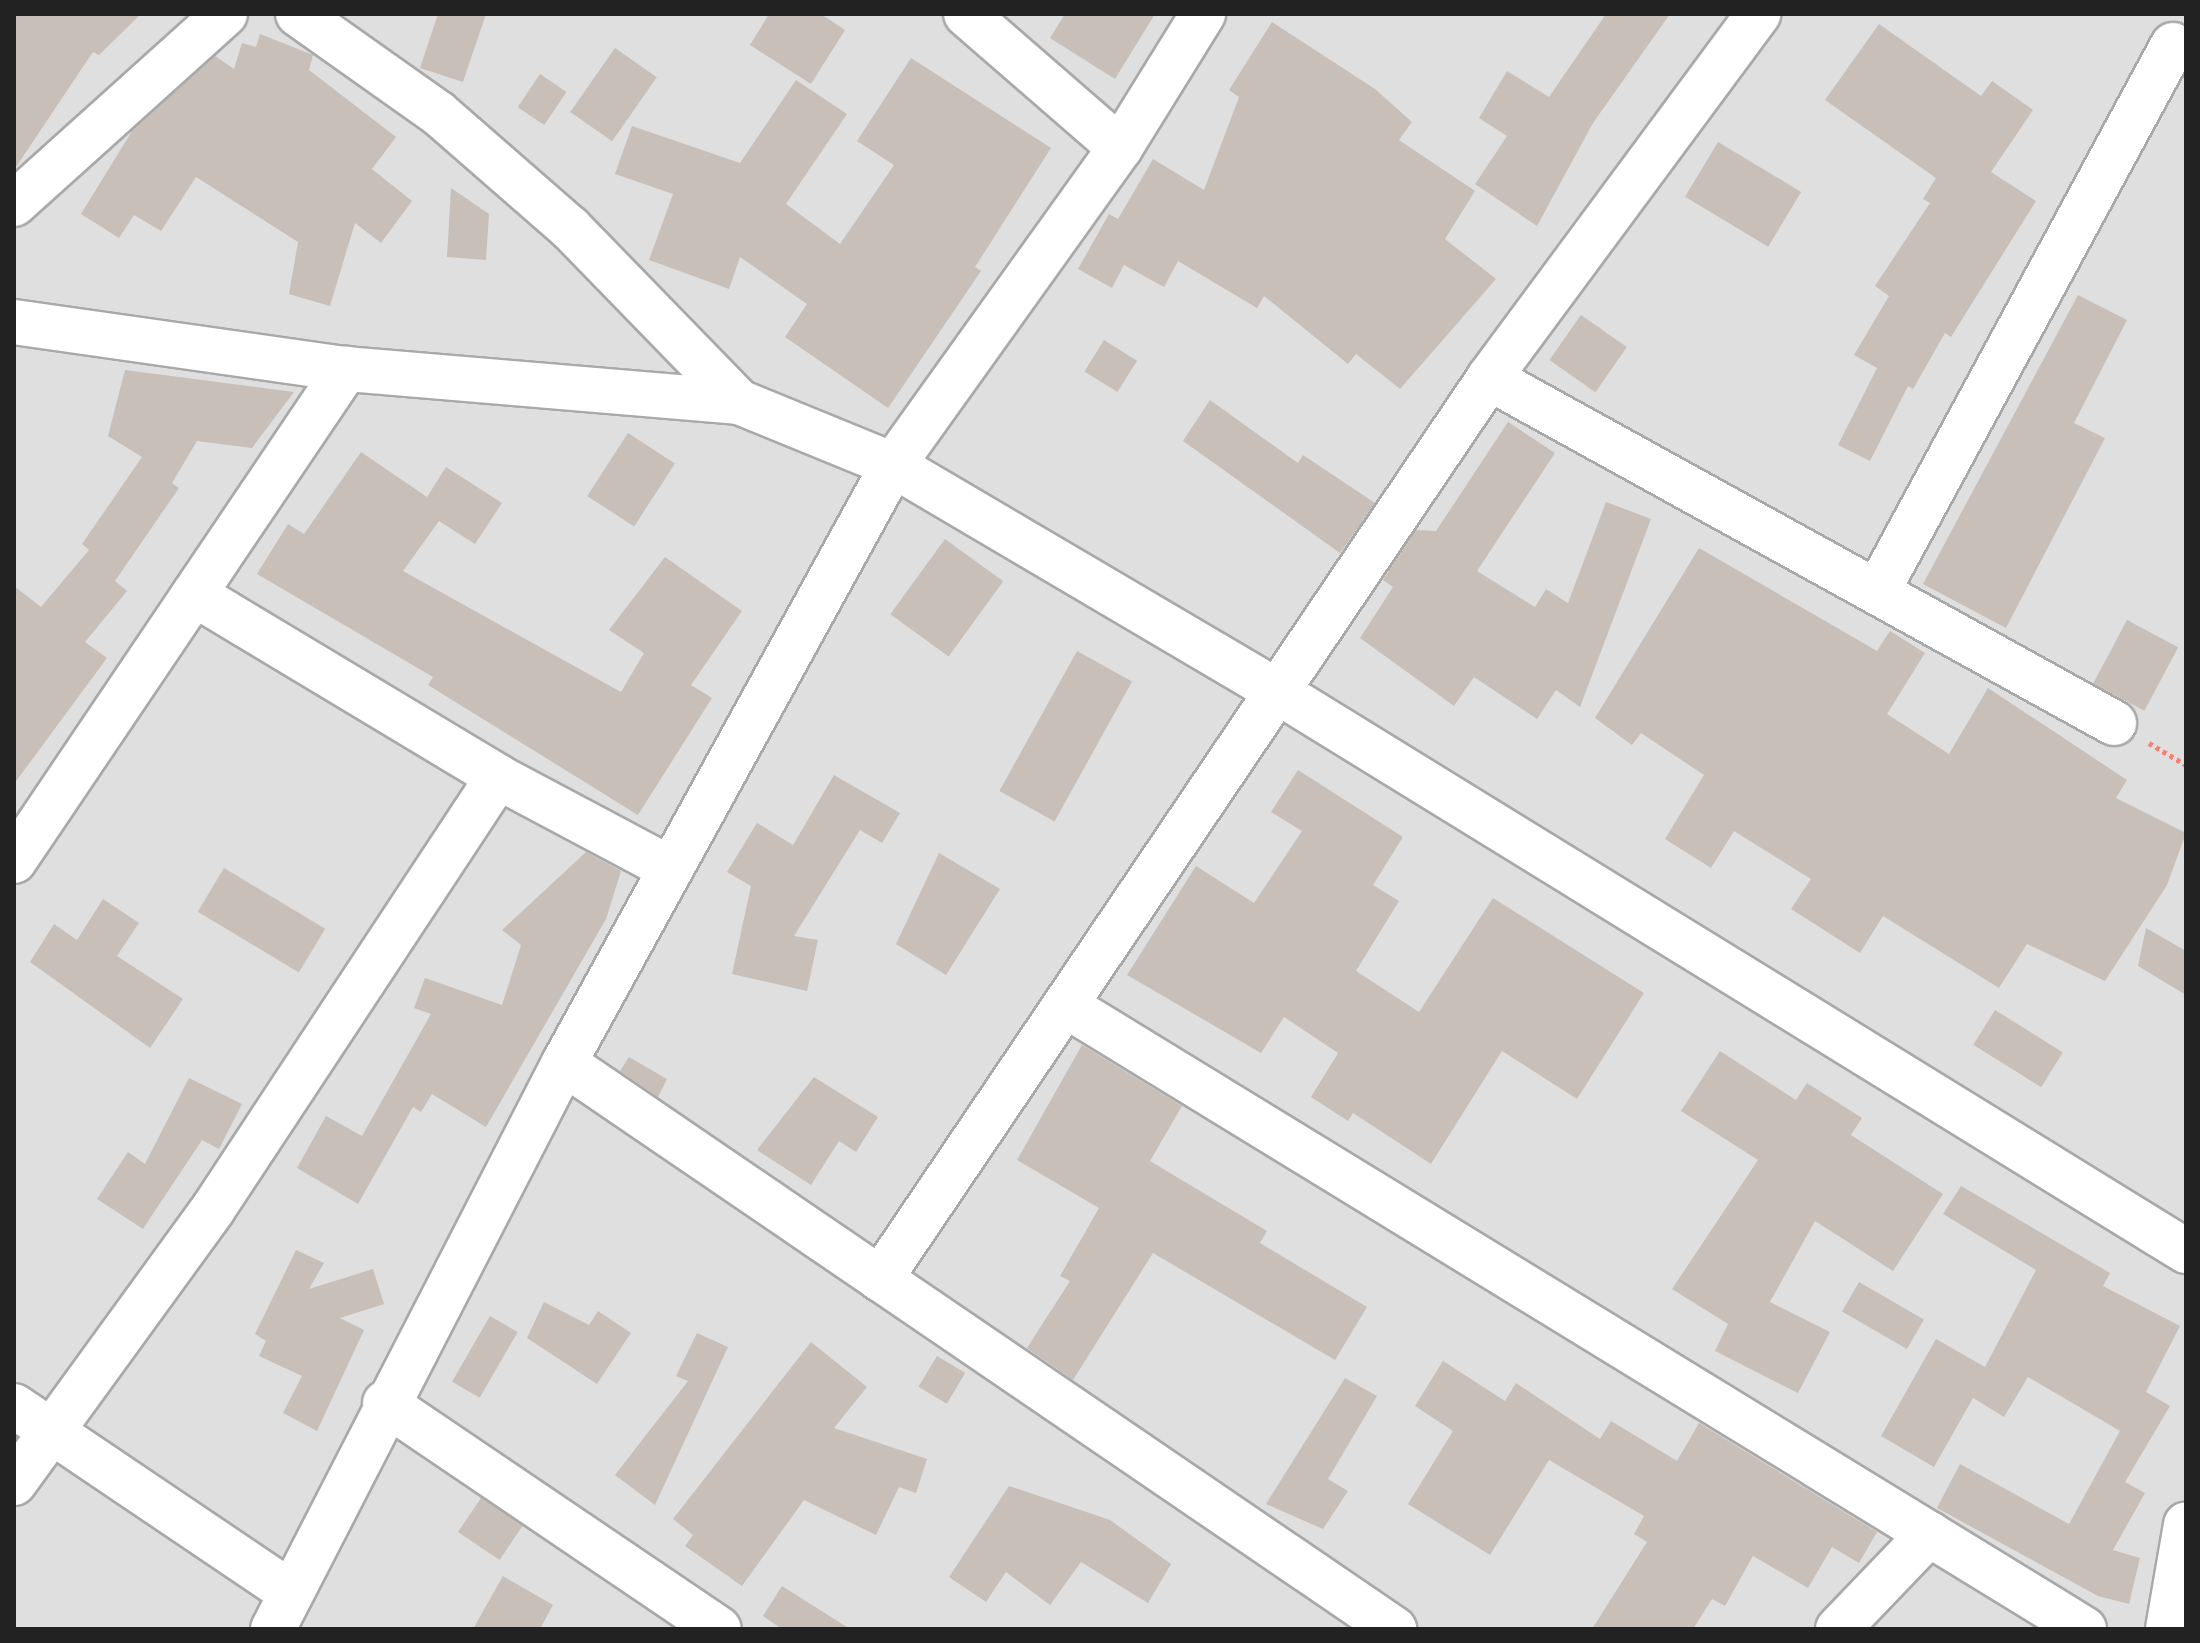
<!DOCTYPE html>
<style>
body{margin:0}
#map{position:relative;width:2200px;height:1643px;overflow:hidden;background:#f2efe9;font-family:"Open Sans",sans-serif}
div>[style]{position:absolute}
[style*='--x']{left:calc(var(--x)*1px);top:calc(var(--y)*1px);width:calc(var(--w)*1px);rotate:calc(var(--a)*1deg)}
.residential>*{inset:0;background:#e0dfdf;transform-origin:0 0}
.building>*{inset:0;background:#c7bfb8;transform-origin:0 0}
.path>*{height:5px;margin-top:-2.5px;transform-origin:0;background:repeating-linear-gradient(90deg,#fa8072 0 4px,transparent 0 8px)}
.roads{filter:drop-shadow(2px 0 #a9a9a9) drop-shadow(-2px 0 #a9a9a9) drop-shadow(0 2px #a9a9a9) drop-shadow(0 -2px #a9a9a9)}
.minor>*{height:44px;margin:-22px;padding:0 22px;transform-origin:22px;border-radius:22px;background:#fff}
span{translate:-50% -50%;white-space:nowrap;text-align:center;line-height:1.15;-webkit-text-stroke:6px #fff;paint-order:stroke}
.frame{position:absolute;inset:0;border:16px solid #222;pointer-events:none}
</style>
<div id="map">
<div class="residential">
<i style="left:14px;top:14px;width:2172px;height:1615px"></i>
</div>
<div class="building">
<i style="clip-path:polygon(14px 14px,141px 14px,99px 55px,93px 52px,14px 170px)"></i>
<i style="clip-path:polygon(438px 14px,486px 14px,463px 82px,420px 68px)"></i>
<i style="clip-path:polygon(769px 14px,821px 14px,845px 30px,811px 84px,750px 45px)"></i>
<i style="clip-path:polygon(1065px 14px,1155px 14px,1115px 79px,1050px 38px)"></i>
<i style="clip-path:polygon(1606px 14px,1670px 14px,1593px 123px,1537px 226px,1475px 184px,1507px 136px,1479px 118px,1507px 71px,1549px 97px)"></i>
<i style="clip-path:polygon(1272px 22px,1375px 89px,1412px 122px,1399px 140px,1475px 191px,1445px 239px,1496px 279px,1400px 389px,1356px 354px,1348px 364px,1264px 296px,1257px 308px,1178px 261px,1164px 287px,1124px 265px,1112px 288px,1078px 269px,1109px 214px,1118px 219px,1153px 159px,1204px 190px,1239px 97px,1229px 90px)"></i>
<i style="clip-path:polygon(1879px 24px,1981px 96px,1992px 81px,2033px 110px,1991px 172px,2036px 201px,1951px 337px,1945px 333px,1913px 389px,1908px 386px,1870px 461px,1838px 445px,1877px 368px,1854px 355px,1889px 296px,1875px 286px,1930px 203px,1923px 199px,1936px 178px,1825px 100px)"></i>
<i style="clip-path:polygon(260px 34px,313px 55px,309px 70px,396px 137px,372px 169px,412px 201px,381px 243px,355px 223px,330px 306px,289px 294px,298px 242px,196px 177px,161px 231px,134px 215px,119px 238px,81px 214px,132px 131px,215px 56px,234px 69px,242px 43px,256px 47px)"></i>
<i style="left:615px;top:48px;width:51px;height:78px;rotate:35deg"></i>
<i style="clip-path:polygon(911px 58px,1051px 148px,975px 267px,981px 271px,888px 408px,785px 337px,807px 304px,740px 257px,729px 289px,649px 260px,673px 194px,615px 174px,632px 126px,740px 163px,796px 80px,847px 114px,786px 204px,840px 244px,894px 165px,857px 141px)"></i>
<i style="left:540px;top:74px;width:32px;height:40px;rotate:34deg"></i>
<i style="left:1718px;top:142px;width:97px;height:64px;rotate:31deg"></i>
<i style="clip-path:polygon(451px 188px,489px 214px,486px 260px,447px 257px)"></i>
<i style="clip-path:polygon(2078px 295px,2127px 320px,2074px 423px,2105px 438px,2006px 628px,1923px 584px)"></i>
<i style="left:1581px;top:315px;width:56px;height:55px;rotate:35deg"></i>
<i style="left:1104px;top:340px;width:39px;height:37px;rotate:32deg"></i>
<i style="clip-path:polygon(125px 370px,294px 392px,252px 448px,197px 441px,172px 483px,179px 488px,115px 581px,127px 591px,85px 642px,107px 658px,14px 784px,14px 586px,41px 607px,89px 550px,82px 544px,142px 457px,108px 436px)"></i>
<i style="clip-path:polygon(1210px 400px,1298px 463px,1303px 455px,1375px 503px,1340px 553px,1183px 441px)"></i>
<i style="clip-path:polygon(1508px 422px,1555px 453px,1477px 571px,1535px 607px,1546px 589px,1568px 603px,1606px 502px,1651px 519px,1580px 707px,1556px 690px,1537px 719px,1474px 677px,1454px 706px,1360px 638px,1393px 587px,1383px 580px,1416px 530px,1436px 531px)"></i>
<i style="left:628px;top:433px;width:56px;height:75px;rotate:33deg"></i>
<i style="clip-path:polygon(361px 452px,427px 497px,446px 467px,502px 503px,475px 544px,439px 521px,403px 571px,621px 692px,644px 653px,609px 630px,665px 557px,742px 611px,691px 685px,712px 698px,638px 815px,428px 685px,433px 677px,257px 574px,288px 524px,304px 534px)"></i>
<i style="left:945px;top:539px;width:72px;height:93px;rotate:36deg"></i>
<i style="clip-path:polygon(1699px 548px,1877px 651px,1890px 631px,1925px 653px,1887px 714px,1949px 754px,1988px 688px,2127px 780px,2116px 798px,2186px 833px,2167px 885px,2105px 981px,2027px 944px,1999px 988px,1883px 916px,1860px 953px,1791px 909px,1811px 879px,1734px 831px,1711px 868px,1665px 839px,1704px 775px,1641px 733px,1632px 745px,1595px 718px)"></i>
<i style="left:2127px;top:620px;width:58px;height:72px;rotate:28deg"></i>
<i style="left:1077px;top:651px;width:63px;height:160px;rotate:29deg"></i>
<i style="clip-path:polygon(1298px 770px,1403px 837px,1373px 885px,1399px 901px,1356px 971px,1419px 1012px,1493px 898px,1644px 993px,1577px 1099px,1502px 1051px,1431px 1164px,1353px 1113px,1348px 1121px,1311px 1097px,1338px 1053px,1284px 1017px,1261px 1053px,1127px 975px,1196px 866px,1254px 903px,1302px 831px,1271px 812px)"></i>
<i style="clip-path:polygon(834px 775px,900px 813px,882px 843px,860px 830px,794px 936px,818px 940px,807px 991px,732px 974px,751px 886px,727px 872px,757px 823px,793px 845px)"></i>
<i style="clip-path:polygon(586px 852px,621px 871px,606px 919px,486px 1127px,432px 1094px,421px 1112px,413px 1107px,358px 1204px,297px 1168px,326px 1116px,362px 1136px,431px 1014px,414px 1008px,425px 978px,502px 1005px,521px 945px,502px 930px)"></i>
<i style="clip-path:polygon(939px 853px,1000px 889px,946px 975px,896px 944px)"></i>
<i style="left:224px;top:868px;width:118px;height:51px;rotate:31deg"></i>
<i style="clip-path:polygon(103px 899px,139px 923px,117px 956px,183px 999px,150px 1048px,30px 962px,54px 924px,77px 940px)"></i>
<i style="clip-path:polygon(2146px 928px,2186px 951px,2186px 995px,2138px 966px)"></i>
<i style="left:1995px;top:1010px;width:80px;height:41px;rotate:32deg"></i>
<i style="clip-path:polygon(1082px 1045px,1182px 1106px,1150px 1161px,1267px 1231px,1260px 1243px,1367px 1307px,1335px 1360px,1153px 1253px,1073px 1380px,1027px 1348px,1070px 1281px,1060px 1276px,1099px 1208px,1017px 1160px)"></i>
<i style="clip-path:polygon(1720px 1051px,1796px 1100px,1807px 1083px,1862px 1118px,1851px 1135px,1943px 1194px,1893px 1271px,1815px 1221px,1770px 1302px,1830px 1332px,1798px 1393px,1715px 1351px,1728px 1324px,1672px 1289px,1758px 1160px,1681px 1111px)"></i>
<i style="clip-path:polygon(629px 1057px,667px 1079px,658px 1097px,620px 1071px)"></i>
<i style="clip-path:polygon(814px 1077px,878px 1117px,856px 1152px,839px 1141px,811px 1185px,757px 1150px)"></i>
<i style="clip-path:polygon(189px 1078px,242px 1104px,219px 1149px,202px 1140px,143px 1229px,97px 1199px,128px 1152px,145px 1164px)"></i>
<i style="clip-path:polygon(1961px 1186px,2110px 1273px,2103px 1286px,2180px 1326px,2146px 1392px,2170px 1406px,2125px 1482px,2145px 1493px,2113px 1550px,2140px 1558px,2129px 1604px,2098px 1596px,1937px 1508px,1960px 1464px,2069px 1524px,2120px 1431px,2028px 1377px,2004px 1417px,1973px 1398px,1934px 1467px,1881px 1436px,1936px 1339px,1985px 1367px,2036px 1270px,1943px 1214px)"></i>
<i style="clip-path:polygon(296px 1250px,324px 1263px,309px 1289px,373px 1269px,384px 1304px,340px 1318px,364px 1330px,317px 1431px,283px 1413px,302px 1376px,259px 1356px,266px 1341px,255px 1334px)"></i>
<i style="left:1859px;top:1282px;width:75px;height:34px;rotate:30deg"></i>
<i style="clip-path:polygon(544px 1302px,589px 1325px,598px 1311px,631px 1333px,597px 1384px,527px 1338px)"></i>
<i style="left:490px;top:1316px;width:32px;height:76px;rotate:30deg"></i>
<i style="clip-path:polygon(697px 1333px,728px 1347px,655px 1505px,615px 1475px,688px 1381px,676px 1376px)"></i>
<i style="clip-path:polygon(811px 1342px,867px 1387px,834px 1428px,927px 1459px,916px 1493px,899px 1487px,876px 1535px,804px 1500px,742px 1586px,685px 1546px,693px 1535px,673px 1519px)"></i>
<i style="left:937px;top:1356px;width:33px;height:36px;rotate:31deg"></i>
<i style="clip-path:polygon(1443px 1361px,1505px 1401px,1516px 1383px,1600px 1439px,1611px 1421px,1677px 1461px,1699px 1423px,1877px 1532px,1859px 1563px,1832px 1547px,1808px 1588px,1753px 1556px,1725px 1606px,1712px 1599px,1693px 1629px,1592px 1629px,1647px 1542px,1634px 1534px,1644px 1516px,1549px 1460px,1490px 1555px,1408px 1504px,1453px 1431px,1415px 1406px)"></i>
<i style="clip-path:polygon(1345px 1378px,1377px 1396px,1328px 1479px,1348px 1491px,1323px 1529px,1266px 1504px)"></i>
<i style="clip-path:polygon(1009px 1486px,1110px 1520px,1171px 1564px,1148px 1603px,1081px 1562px,1050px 1605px,1006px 1572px,986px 1602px,949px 1577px)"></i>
<i style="left:481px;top:1498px;width:50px;height:41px;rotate:34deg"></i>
<i style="clip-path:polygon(503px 1576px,553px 1605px,540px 1629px,473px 1629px)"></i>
<i style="clip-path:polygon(782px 1586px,850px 1629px,782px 1629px,763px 1616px)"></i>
</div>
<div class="path">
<i style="--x:2149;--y:743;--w:43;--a:30.7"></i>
</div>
<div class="roads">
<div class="minor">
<i style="--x:298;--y:14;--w:171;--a:35.3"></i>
<i style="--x:438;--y:113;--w:175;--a:41.1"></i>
<i style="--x:570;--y:228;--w:243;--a:45.8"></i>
<i style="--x:739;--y:402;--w:166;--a:22.2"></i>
<i style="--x:893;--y:465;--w:443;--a:30.5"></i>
<i style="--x:1275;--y:690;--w:1070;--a:31.63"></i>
<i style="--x:966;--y:14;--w:204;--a:41"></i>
<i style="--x:14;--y:204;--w:284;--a:-42"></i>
<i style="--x:14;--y:322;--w:335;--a:8.1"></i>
<i style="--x:346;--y:369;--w:394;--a:4.8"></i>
<i style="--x:1489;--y:378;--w:714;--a:28.9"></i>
<i style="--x:1877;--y:592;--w:622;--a:-61.58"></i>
<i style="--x:194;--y:594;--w:355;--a:31"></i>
<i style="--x:498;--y:777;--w:194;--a:28"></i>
<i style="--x:14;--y:861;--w:594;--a:-55.99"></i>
<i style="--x:1070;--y:1008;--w:1189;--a:31.48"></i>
<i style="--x:564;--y:1063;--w:1005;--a:34.29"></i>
<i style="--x:880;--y:1279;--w:1088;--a:-55.94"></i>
<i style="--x:1489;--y:378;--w:453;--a:-53.5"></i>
<i style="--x:385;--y:1403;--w:403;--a:34.1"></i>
<i style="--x:14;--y:1406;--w:333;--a:34"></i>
<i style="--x:14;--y:1483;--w:339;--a:-54"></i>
<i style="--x:213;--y:1209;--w:518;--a:-56.59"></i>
<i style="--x:273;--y:1629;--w:636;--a:-62.79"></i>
<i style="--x:564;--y:1063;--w:683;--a:-61.18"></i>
<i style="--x:893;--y:465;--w:390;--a:-54.4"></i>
<i style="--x:1120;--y:148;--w:158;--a:-58.2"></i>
<i style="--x:1838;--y:1629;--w:132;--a:-46.2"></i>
<i style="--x:2168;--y:1629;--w:106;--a:-80.2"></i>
</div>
</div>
<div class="frame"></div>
</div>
